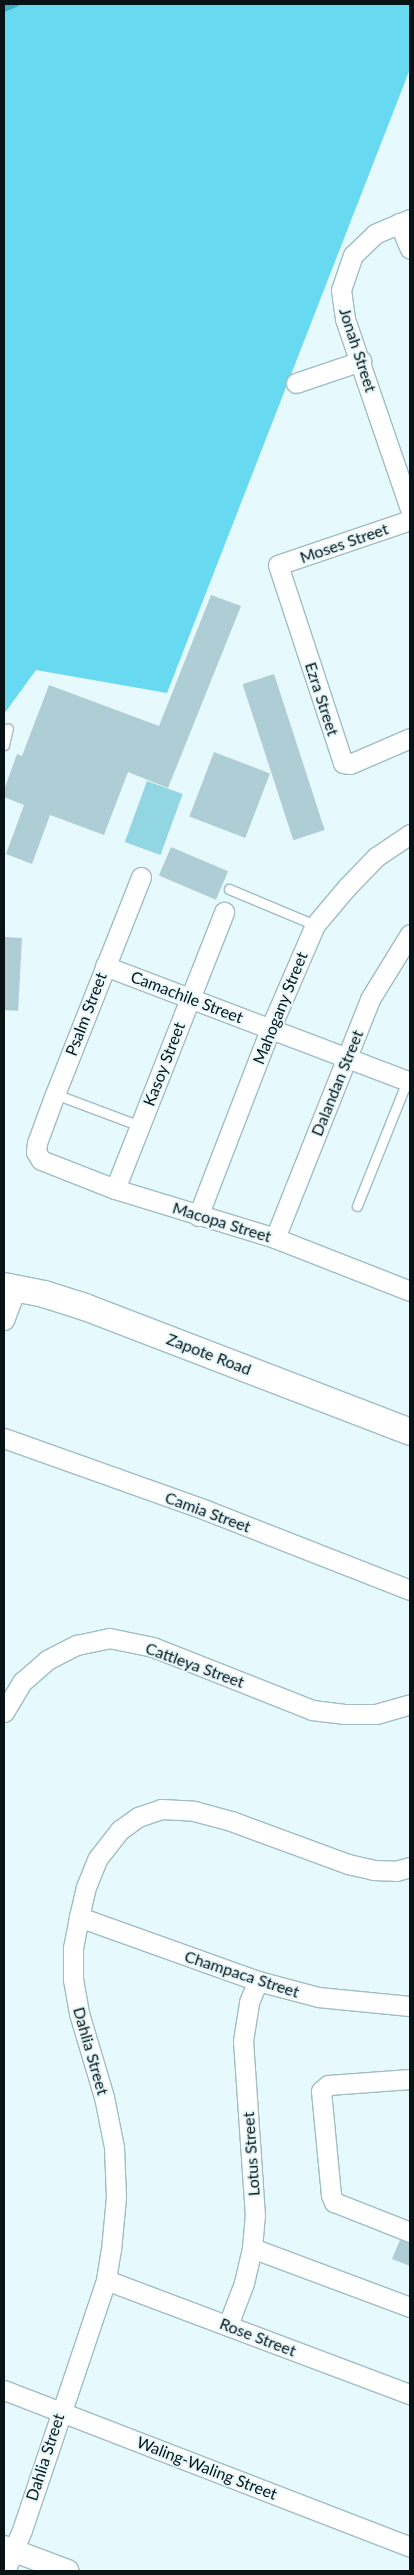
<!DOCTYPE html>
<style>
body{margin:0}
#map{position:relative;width:414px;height:2575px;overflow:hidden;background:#e6f9fd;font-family:Lato,sans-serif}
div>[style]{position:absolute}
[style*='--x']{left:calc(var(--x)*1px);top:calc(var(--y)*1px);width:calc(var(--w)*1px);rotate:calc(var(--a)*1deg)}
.green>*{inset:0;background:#92d5e3;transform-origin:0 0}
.forest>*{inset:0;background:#67d9f0}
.stream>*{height:5.5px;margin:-2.75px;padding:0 2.75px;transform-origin:2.75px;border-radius:2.75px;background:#39b1c8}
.building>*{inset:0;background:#afcdd4;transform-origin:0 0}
.roads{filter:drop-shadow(1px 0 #9fbdc4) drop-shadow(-1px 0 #9fbdc4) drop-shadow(0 1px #9fbdc4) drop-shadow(0 -1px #9fbdc4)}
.service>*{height:9px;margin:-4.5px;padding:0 4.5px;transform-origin:4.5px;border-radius:4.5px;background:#fff}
.minor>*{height:19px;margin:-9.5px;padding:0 9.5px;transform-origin:9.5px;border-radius:9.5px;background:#fff}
.tertiary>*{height:22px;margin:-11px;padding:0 11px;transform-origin:11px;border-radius:11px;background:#fff}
.secondary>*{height:26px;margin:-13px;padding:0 13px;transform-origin:13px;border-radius:13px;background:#fff}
span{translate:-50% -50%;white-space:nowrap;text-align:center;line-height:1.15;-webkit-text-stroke:4px #e6f9fd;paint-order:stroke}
.street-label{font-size:16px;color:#081316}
.frame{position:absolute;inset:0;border:5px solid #081316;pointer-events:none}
</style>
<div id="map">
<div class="green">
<i style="left:147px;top:781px;width:38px;height:65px;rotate:20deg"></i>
</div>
<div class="forest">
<i style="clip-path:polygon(4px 4px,410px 4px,410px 69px,167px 693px,36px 670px,4px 714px)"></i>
</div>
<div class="stream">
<i style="--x:4;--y:9;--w:13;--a:-23"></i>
</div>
<div class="building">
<i style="clip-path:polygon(211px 595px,241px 606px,168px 788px,128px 772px,104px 835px,50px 815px,32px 864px,6px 854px,24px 805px,4px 797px,4px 790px,17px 754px,22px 756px,49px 685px,159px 726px)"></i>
<i style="left:274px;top:674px;width:164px;height:33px;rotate:72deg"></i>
<i style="left:214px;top:752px;width:60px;height:69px;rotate:21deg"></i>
<i style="left:171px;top:847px;width:62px;height:31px;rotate:23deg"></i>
<i style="left:4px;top:937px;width:18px;height:73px;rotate:3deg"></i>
<i style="clip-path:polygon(400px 2240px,410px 2243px,410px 2266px,392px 2259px)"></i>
</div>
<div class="roads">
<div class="service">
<i style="--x:4;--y:745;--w:17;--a:-77"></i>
<i style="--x:229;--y:889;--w:93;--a:22.7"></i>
<i style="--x:55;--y:1094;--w:91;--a:20.6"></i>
<i style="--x:357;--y:1206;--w:135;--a:-68.2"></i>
</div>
<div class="minor">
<i style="--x:410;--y:219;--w:38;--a:157"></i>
<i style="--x:375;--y:234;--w:30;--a:136"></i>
<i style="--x:353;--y:255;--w:37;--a:109"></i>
<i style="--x:341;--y:290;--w:29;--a:82"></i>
<i style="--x:345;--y:319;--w:201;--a:71.1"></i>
<i style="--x:399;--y:223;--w:28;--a:67"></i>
<i style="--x:296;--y:383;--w:69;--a:-18.7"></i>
<i style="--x:410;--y:520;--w:139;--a:161.2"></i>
<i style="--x:278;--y:565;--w:208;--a:71.8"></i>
<i style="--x:343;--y:763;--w:7;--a:8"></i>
<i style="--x:350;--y:764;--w:65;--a:-23.4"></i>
<i style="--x:141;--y:877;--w:233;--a:111.6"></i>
<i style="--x:55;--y:1094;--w:52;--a:110.2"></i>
<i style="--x:37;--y:1143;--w:9;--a:96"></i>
<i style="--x:36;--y:1152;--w:9;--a:58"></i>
<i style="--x:41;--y:1160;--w:79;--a:21.4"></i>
<i style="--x:115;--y:1189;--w:167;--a:17"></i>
<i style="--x:275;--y:1238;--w:145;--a:21.4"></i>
<i style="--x:105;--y:966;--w:326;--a:20.8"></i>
<i style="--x:115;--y:1189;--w:298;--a:-68.5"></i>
<i style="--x:198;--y:1216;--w:200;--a:-68.9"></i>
<i style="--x:270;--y:1029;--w:113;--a:-66.6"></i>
<i style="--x:315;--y:925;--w:50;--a:-49.9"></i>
<i style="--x:347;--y:887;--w:42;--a:-46"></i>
<i style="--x:376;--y:857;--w:41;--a:-34.1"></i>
<i style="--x:275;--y:1238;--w:257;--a:-68.3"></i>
<i style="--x:370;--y:999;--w:76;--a:-58.4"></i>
<i style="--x:4;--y:1320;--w:34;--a:-69"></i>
<i style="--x:4;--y:1438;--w:214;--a:19.6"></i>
<i style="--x:206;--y:1510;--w:219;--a:21.4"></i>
<i style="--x:4;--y:1712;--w:35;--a:-59"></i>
<i style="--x:22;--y:1682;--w:33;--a:-41"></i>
<i style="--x:47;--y:1660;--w:34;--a:-27"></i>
<i style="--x:77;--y:1645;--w:33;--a:-12"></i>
<i style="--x:109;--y:1638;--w:45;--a:11.6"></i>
<i style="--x:153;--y:1647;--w:171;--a:21.6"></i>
<i style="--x:312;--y:1710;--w:31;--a:7"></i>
<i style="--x:343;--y:1714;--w:33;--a:0"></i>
<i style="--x:376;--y:1714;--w:35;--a:-16"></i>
<i style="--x:79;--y:1917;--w:190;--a:19.7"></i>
<i style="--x:258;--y:1981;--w:62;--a:14.9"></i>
<i style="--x:318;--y:1997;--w:92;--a:5.6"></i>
<i style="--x:410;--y:2079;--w:82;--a:175.8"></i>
<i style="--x:328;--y:2085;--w:9;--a:139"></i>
<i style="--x:321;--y:2091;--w:104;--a:84.5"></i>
<i style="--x:331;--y:2195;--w:8;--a:67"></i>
<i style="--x:334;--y:2202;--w:82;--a:21.5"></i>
<i style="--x:252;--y:2248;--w:169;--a:20.5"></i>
<i style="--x:106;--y:2280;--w:325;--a:20.6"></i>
<i style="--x:228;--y:2325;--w:45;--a:-69.1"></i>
<i style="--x:244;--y:2283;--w:36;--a:-77"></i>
<i style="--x:252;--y:2248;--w:32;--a:-85"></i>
<i style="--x:255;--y:2216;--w:175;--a:-93.9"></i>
<i style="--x:243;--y:2041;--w:39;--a:-81"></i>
<i style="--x:249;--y:2002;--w:23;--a:-67"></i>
<i style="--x:4;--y:2390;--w:435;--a:21.1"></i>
<i style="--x:5;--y:2571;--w:44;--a:-67.5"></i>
<i style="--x:22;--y:2530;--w:264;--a:-71.4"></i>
<i style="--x:106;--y:2280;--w:30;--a:-81"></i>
<i style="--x:111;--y:2250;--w:53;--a:-84.6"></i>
<i style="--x:116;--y:2197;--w:50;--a:-92.3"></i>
<i style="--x:114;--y:2147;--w:51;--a:-101.3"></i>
<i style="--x:104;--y:2097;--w:88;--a:-106.6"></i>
<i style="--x:79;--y:2013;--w:34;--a:-100"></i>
<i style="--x:73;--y:1980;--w:32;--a:-90"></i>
<i style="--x:73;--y:1948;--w:32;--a:-79"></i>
<i style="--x:79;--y:1917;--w:31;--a:-77"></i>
<i style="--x:86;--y:1887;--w:31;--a:-68"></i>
<i style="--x:98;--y:1858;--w:36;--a:-52"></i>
<i style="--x:120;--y:1830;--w:22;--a:-36"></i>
<i style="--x:138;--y:1817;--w:24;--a:-19"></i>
<i style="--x:161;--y:1809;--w:33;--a:3"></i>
<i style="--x:194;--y:1811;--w:38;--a:15"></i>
<i style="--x:231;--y:1821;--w:125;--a:20.2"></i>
<i style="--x:348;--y:1864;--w:26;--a:13"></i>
<i style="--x:373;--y:1870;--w:23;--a:2"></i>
<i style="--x:396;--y:1871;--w:15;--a:-16"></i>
</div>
<div class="tertiary">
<i style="--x:4;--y:2547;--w:68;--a:20.6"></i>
</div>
<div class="secondary">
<i style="--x:4;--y:1286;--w:41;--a:11.3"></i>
<i style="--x:44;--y:1294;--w:43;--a:17.6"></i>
<i style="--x:85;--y:1307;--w:348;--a:21"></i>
</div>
</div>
<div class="street-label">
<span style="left:358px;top:350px;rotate:72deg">Jonah Street</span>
<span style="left:344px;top:543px;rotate:-19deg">Moses Street</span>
<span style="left:322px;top:699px;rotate:72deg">Ezra Street</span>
<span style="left:187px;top:997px;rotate:21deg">Camachile Street</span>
<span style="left:280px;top:1008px;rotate:-68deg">Mahogany Street</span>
<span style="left:86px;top:1014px;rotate:-69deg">Psalm Street</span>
<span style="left:164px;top:1064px;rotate:-69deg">Kasoy Street</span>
<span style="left:337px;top:1083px;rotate:-68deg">Dalandan Street</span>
<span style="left:222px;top:1222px;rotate:17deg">Macopa Street</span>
<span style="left:209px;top:1354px;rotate:21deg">Zapote Road</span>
<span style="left:208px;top:1512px;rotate:20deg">Camia Street</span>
<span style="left:195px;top:1665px;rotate:20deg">Cattleya Street</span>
<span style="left:242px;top:1974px;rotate:18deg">Champaca Street</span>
<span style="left:91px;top:2051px;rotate:74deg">Dahlia Street</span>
<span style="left:251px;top:2154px;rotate:-94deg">Lotus Street</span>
<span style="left:258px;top:2337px;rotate:21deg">Rose Street</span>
<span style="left:45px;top:2457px;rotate:-72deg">Dahlia Street</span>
<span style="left:207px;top:2468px;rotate:21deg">Waling-Waling Street</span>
</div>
<div class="frame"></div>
</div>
